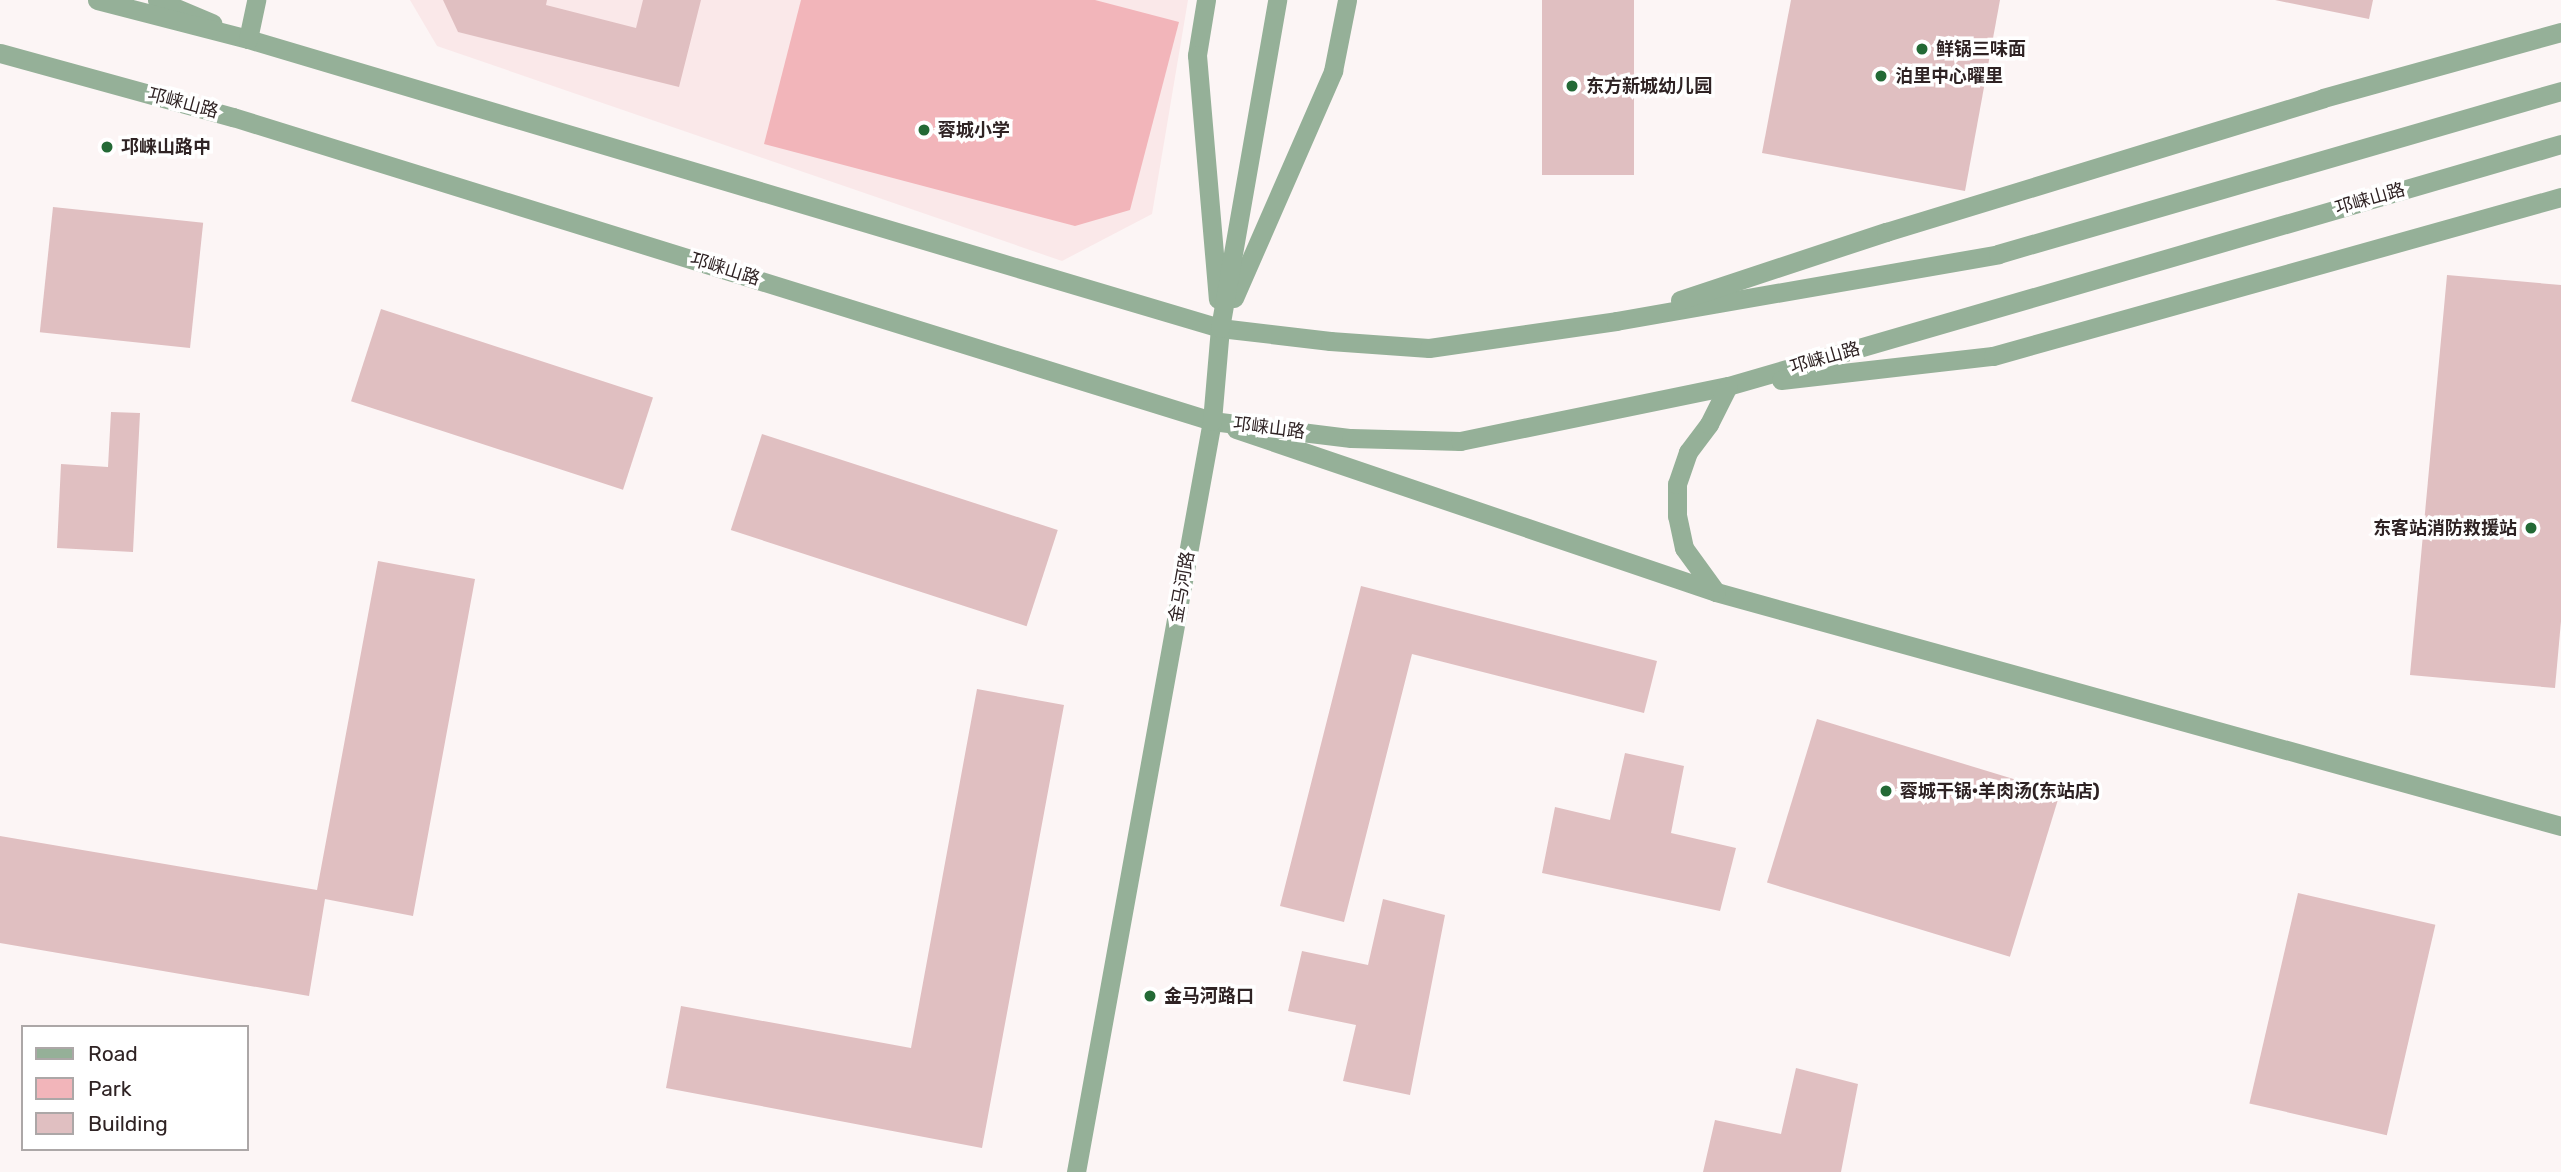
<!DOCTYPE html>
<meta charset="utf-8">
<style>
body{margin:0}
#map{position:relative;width:2561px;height:1172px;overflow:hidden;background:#fcf5f5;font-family:Rubik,"Noto Sans SC",sans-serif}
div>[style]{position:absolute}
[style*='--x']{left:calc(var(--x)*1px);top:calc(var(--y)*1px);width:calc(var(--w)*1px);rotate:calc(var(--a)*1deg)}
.built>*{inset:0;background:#fae8e9}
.green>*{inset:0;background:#f2b5ba}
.building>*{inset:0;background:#e0bfc1;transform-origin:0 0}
.service>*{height:19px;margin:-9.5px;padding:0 9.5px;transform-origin:9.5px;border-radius:9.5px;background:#95b098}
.minor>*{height:19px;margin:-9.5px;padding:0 9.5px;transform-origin:9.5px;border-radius:9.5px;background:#95b098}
.tertiary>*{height:19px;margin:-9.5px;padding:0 9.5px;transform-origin:9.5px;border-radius:9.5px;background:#95b098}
.dots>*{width:19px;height:19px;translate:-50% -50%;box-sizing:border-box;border:4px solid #fff;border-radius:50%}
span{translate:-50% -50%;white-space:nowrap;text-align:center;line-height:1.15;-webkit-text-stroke:7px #fff;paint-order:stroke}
.poi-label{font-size:18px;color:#2f2324;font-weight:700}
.left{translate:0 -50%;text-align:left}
.right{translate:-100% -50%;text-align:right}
.street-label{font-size:18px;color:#2f2324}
.legend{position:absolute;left:21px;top:1025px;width:228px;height:126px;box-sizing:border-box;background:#fff;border:2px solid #aca7a7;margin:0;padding:9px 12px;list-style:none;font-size:21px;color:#2f2324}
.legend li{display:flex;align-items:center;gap:14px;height:35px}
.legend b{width:35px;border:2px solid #aca7a7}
</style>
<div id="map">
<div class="built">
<i style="clip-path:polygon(410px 0,1188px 0,1152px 214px,1062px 261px,437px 46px)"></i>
</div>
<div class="green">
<i style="clip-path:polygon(801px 0,1095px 0,1179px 22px,1130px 210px,1075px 226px,764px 144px)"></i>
</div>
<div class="building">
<i style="clip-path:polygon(443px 0,547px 0,546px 5px,636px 28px,643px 0,701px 0,679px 87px,458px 32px)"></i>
<i style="left:1542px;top:0;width:92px;height:175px"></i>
<i style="clip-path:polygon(1791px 0,2000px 0,1965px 191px,1762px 153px)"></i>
<i style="clip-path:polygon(2275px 0,2373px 0,2369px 19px)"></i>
<i style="left:53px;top:207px;width:151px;height:126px;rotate:6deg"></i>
<i style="clip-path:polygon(2447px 275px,2561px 285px,2561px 621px,2555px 688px,2410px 675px)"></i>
<i style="left:381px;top:309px;width:286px;height:97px;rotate:18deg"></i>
<i style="clip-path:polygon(111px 412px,140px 413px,133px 552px,57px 548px,61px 464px,108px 467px)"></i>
<i style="left:762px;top:434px;width:311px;height:101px;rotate:18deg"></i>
<i style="clip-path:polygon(378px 561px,475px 579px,413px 916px,325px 899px,309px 996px,0 943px,0 836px,317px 890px)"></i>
<i style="clip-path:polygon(1361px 586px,1657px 661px,1644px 713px,1412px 654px,1344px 922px,1280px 906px)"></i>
<i style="clip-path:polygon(977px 689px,1064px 705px,982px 1148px,666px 1088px,681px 1006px,911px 1048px)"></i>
<i style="left:1817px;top:719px;width:254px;height:171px;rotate:17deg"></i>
<i style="clip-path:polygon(1625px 753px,1684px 766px,1671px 833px,1736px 848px,1720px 911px,1542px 873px,1555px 807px,1610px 820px)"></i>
<i style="left:2298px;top:893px;width:141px;height:216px;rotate:13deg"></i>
<i style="clip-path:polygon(1383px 899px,1445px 915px,1410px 1095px,1343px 1081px,1356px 1025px,1288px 1011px,1302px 951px,1368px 965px)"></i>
<i style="clip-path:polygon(1796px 1068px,1858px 1084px,1841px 1172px,1703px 1172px,1715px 1120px,1781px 1134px)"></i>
</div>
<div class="service">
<i style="--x:157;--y:0;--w:60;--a:22.7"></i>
</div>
<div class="minor">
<i style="--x:1236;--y:429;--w:507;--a:18.76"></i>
<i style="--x:1716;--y:592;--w:877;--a:15.48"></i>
</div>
<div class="tertiary">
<i style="--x:97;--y:0;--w:156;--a:14.5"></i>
<i style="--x:248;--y:39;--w:1014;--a:16.56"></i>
<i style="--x:1220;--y:328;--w:111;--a:6.7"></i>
<i style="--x:1330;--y:341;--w:99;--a:4"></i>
<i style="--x:1429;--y:348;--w:189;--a:-8.2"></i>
<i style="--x:1616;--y:321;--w:388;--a:-9.9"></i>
<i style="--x:1998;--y:254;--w:586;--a:-16.15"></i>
<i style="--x:1206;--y:0;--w:56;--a:99.3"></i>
<i style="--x:1197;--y:55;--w:245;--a:85.1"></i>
<i style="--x:248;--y:39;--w:40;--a:-78"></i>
<i style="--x:0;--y:53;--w:242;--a:15.4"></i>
<i style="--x:233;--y:117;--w:1025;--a:17.25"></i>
<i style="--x:1212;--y:421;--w:140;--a:7"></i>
<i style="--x:1351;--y:438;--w:109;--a:1.6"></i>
<i style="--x:1460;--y:441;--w:274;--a:-11.6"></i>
<i style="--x:1728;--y:386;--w:867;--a:-16.2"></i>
<i style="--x:1234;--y:298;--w:248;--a:-66.4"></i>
<i style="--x:1333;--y:71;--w:72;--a:-78.8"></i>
<i style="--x:1680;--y:300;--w:217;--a:-18.3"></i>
<i style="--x:1886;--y:232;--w:457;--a:-17"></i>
<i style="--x:2323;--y:98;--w:247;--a:-15.5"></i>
<i style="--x:1781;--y:380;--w:213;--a:-6.5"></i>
<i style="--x:1993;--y:356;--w:590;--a:-15.64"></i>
<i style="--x:1716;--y:592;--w:54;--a:-126"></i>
<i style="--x:1684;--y:548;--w:33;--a:-102"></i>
<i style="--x:1677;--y:516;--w:32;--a:-90"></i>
<i style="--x:1677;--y:484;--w:34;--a:-71"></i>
<i style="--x:1688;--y:452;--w:35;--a:-53"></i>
<i style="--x:1709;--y:424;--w:42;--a:-63.4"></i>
<i style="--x:1076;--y:1172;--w:763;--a:-79.74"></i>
<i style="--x:1212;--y:421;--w:93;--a:-85.1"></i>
<i style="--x:1220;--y:328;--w:333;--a:-80.1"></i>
</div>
<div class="dots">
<i style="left:1922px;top:49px;background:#236935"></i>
<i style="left:1881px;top:76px;background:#236935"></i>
<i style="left:1572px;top:86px;background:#236935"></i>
<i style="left:924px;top:130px;background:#236935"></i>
<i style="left:107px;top:147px;background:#236935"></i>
<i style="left:2531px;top:528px;background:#236935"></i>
<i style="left:1886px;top:791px;background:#236935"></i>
<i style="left:1150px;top:996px;background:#236935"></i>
</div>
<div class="poi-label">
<span class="left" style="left:1936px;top:49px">鲜锅三味面</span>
<span class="left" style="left:1895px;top:76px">泊里中心曜里</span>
<span class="left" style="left:1586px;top:86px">东方新城幼儿园</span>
<span class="left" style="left:938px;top:130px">蓉城小学</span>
<span class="left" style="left:121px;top:147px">邛崃山路中</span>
<span class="right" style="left:2517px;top:528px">东客站消防救援站</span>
<span class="left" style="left:1900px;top:791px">蓉城干锅·羊肉汤(东站店)</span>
<span class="left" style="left:1164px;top:996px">金马河路口</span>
</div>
<div class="street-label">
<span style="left:183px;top:103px;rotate:15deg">邛崃山路</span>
<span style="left:2370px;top:199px;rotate:-16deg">邛崃山路</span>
<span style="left:725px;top:269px;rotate:17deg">邛崃山路</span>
<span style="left:1825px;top:358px;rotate:-16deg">邛崃山路</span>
<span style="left:1269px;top:428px;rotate:7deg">邛崃山路</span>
<span style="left:1182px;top:587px;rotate:-80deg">金马河路</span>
</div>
<ul class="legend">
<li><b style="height:9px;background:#95b098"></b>Road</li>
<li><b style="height:19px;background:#f2b5ba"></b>Park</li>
<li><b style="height:19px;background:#e0bfc1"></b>Building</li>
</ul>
</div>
